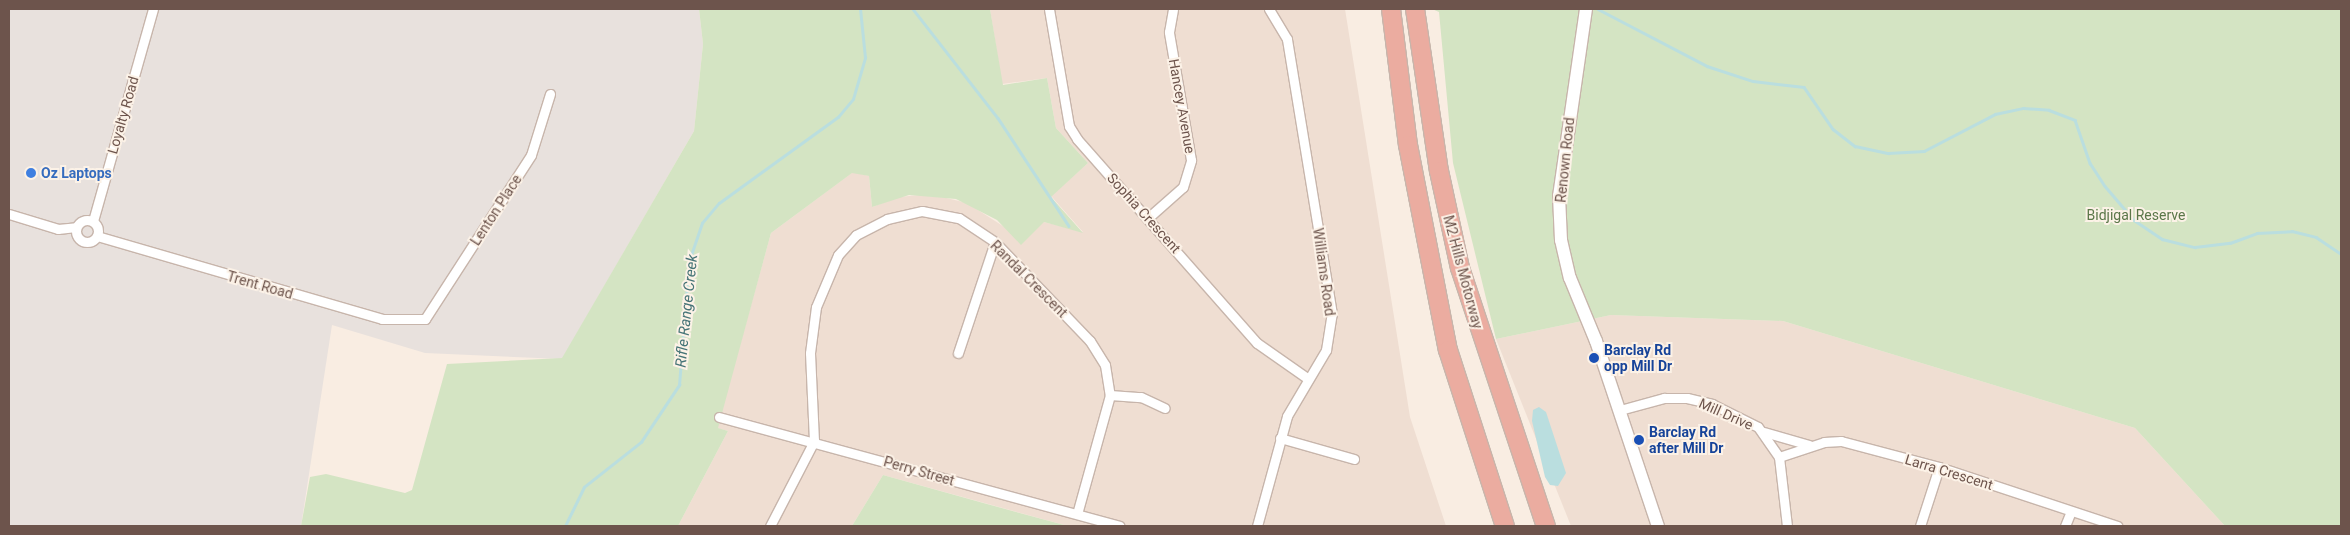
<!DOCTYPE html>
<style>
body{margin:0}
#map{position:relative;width:2350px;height:535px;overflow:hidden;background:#f9ede2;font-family:Roboto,sans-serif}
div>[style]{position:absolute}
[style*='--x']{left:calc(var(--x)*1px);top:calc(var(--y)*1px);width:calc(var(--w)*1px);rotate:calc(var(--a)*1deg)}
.residential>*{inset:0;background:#efded2}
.industrial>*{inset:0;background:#e8e1dd}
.green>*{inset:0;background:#d4e4c3}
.water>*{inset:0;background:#badedf}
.stream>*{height:2.5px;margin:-1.25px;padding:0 1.25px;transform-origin:1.25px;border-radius:1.25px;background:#badedf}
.roads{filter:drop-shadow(1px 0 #c7b5ab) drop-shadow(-1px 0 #c7b5ab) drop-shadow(0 1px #c7b5ab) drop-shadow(0 -1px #c7b5ab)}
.street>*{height:9px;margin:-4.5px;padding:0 4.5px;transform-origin:4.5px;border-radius:4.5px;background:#fff}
.street>.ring{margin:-4.5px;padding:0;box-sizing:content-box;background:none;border:9px solid #fff;border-radius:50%}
.secondary>*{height:12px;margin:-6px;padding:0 6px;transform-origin:6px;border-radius:6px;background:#fff}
.highway>*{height:18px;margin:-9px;padding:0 9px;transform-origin:9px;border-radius:9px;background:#ebaca0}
.dots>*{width:14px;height:14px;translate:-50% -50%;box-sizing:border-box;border:2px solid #fcf2e7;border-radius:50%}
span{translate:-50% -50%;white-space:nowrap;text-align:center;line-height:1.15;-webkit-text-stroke:4px #fcf2e7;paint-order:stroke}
.street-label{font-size:14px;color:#6d544c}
.shop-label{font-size:14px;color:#366cbe;font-weight:700}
.left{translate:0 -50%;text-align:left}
.park-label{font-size:14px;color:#5b7749}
.transit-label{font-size:14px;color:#164399;font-weight:700}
.water-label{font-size:15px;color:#467477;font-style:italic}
.frame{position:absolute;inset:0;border:10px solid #6d544c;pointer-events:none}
</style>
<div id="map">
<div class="residential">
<i style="clip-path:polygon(990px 9px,1345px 9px,1410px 417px,1446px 526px,1068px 526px,883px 475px,852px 526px,678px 526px,728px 431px,717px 428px,771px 233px,853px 172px,869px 176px,872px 207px,899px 197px,930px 194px,967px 203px,1006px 228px,1044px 222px,1083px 232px,1051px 196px,1088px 163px,1056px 128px,1047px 78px,1002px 84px)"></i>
<i style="clip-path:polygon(1611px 315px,1783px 321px,2135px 428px,2225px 526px,1571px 526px,1496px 339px)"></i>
</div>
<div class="industrial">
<i style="clip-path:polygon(9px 9px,699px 9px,703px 44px,694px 131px,562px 359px,425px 353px,332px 325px,301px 526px,9px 526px)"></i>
</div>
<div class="green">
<i style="clip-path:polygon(699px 9px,990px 9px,1003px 85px,1047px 78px,1056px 128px,1088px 163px,1051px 197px,1083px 233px,1044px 222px,1021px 245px,997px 220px,956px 199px,909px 195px,872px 207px,869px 176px,852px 173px,771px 233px,718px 428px,728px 431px,678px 526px,301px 526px,310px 477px,326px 474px,405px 493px,412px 490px,447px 364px,562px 358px,694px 131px,703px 44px)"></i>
<i style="clip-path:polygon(1432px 9px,2341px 9px,2341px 526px,2225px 526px,2135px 428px,1783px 321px,1611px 315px,1496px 339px,1453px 163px,1439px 12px)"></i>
<i style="clip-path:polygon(883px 475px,987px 504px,1068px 526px,852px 526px)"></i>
</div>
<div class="water">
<i style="clip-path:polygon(1539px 407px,1546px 412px,1566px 473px,1558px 486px,1550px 485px,1545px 477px,1532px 421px,1533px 410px)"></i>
</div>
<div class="stream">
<i style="--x:913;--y:9;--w:138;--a:52.1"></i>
<i style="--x:998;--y:118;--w:129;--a:56.7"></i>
<i style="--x:1598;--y:9;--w:123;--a:27.6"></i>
<i style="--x:1707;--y:66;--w:48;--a:18.1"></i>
<i style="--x:1753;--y:81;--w:51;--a:6.7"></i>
<i style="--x:1804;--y:87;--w:51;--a:55.4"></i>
<i style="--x:1833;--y:129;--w:28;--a:38"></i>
<i style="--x:1855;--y:146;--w:34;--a:12"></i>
<i style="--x:1888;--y:153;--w:36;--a:-3"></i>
<i style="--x:1924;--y:151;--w:80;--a:-27.5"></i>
<i style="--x:1995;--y:114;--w:29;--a:-12"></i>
<i style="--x:2023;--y:108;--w:26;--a:4"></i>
<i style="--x:2049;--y:110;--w:28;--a:21"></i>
<i style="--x:2075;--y:120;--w:46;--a:70.8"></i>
<i style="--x:2090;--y:163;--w:27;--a:57"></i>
<i style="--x:2105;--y:186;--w:45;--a:49.5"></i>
<i style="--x:2134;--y:220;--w:34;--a:34"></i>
<i style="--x:2162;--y:239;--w:34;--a:14"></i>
<i style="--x:2195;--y:247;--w:35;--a:-7"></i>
<i style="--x:2230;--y:243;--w:29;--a:-20"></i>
<i style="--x:2257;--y:233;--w:35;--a:-3"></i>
<i style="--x:2292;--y:231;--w:25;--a:14"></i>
<i style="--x:2316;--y:237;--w:30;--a:34"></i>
<i style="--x:565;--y:526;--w:43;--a:-64"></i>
<i style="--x:584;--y:487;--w:73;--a:-38.3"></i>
<i style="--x:641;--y:442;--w:69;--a:-56.3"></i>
<i style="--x:679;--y:385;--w:124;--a:-85.4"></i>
<i style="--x:689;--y:261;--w:40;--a:-71.1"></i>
<i style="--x:702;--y:223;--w:26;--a:-50"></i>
<i style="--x:719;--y:203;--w:147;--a:-35.9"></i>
<i style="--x:838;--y:117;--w:23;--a:-50"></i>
<i style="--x:853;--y:99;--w:43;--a:-73.7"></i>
<i style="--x:865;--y:58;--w:49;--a:-95.8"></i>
</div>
<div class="roads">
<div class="street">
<i style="--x:1049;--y:9;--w:119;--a:80.3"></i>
<i style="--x:1069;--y:126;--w:15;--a:58"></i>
<i style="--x:1077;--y:139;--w:272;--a:48.6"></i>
<i style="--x:1257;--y:343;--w:61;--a:35"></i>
<i style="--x:9;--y:214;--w:51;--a:17"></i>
<i style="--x:58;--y:229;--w:18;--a:-6"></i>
<i style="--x:1149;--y:217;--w:45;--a:-41.4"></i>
<i style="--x:1183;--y:187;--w:28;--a:-73"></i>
<i style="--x:1191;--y:160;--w:130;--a:-99.8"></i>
<i style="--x:1169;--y:32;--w:23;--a:-80"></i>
<i class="ring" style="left:76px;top:220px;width:13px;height:13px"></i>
<i style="--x:93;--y:221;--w:220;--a:-74.2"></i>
<i style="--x:97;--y:236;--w:297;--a:16.2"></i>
<i style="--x:382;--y:319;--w:43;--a:0"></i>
<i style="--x:425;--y:319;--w:195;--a:-57.1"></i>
<i style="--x:531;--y:155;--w:64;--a:-72.7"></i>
<i style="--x:958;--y:353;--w:117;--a:-71.6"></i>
<i style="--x:1110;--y:395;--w:31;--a:4"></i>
<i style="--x:1141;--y:397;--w:26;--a:25"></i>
<i style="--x:1620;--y:410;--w:46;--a:-15.3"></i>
<i style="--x:1664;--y:398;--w:23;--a:0"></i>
<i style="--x:1687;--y:398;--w:26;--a:13"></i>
<i style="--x:1712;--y:404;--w:51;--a:26.6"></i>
<i style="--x:1758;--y:427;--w:37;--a:55"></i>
<i style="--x:1779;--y:457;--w:69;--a:83.4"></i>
<i style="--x:719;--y:417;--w:415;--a:15.2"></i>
<i style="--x:1764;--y:432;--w:47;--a:16.1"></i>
<i style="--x:1280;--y:438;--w:77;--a:15.8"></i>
<i style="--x:1779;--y:457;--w:47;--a:-18.4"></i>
<i style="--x:1824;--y:442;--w:17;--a:-3"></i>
<i style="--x:1841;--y:441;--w:101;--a:14.9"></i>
<i style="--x:1939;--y:467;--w:188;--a:18.3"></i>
<i style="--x:770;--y:526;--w:96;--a:-62.6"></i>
<i style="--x:814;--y:441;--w:88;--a:-92.6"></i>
<i style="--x:810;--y:353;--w:46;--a:-82.6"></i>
<i style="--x:816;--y:307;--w:56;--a:-67.1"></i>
<i style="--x:838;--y:255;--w:27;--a:-48"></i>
<i style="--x:856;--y:235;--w:35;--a:-27"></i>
<i style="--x:887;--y:219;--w:36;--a:-13"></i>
<i style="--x:922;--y:211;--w:38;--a:11"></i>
<i style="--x:959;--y:218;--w:43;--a:33.7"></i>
<i style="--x:995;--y:242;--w:137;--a:46.2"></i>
<i style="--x:1090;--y:341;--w:28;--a:58"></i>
<i style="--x:1105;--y:365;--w:30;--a:81"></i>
<i style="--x:1110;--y:395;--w:123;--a:105.5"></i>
<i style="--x:1257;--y:526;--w:114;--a:-74.7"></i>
<i style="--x:1287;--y:416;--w:77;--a:-59.4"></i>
<i style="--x:1326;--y:350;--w:36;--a:-81"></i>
<i style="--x:1332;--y:314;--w:279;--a:-99.3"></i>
<i style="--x:1287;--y:39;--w:35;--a:-121"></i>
<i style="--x:1920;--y:526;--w:62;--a:-72.1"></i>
<i style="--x:2065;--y:526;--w:16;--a:-68"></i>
</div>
<div class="secondary">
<i style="--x:1586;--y:9;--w:189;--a:98.2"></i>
<i style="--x:1559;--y:196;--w:44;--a:87.4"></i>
<i style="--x:1561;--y:240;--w:39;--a:77"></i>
<i style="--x:1570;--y:278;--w:68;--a:67.6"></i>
<i style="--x:1596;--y:341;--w:195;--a:71.5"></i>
</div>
<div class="highway">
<i style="--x:1391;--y:9;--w:137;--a:82.9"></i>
<i style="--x:1408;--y:145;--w:209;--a:79"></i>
<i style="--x:1448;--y:350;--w:185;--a:72.1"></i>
<i style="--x:1415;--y:9;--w:164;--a:81.6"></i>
<i style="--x:1439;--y:171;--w:99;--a:77.8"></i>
<i style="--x:1460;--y:268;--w:272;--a:71.6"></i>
</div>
</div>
<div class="dots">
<i style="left:31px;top:173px;background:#3f7fe0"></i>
<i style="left:1594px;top:358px;background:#1a4fb4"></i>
<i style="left:1639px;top:440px;background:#1a4fb4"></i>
</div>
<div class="street-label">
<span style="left:1182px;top:106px;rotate:80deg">Hancey Avenue</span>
<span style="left:123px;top:115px;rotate:-74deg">Loyalty Road</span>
<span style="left:1565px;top:160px;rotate:-84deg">Renown Road</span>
<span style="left:496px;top:210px;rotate:-57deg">Lenton Place</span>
<span style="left:1144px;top:213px;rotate:48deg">Sophia Crescent</span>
<span style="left:1324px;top:272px;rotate:82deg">Williams Road</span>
<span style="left:1463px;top:272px;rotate:75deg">M2 Hills Motorway</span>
<span style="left:1029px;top:279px;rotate:45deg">Randal Crescent</span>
<span style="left:260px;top:285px;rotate:16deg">Trent Road</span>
<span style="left:1726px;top:414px;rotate:24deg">Mill Drive</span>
<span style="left:919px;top:471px;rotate:16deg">Perry Street</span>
<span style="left:1949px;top:472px;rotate:17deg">Larra Crescent</span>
</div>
<div class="shop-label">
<span class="left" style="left:41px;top:173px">Oz Laptops</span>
</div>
<div class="park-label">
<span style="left:2136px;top:215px">Bidjigal Reserve</span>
</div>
<div class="transit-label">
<span class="left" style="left:1604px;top:358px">Barclay Rd<br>opp Mill Dr</span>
<span class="left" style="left:1649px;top:440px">Barclay Rd<br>after Mill Dr</span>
</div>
<div class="water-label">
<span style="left:687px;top:311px;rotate:-84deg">Rifle Range Creek</span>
</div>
<div class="frame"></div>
</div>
